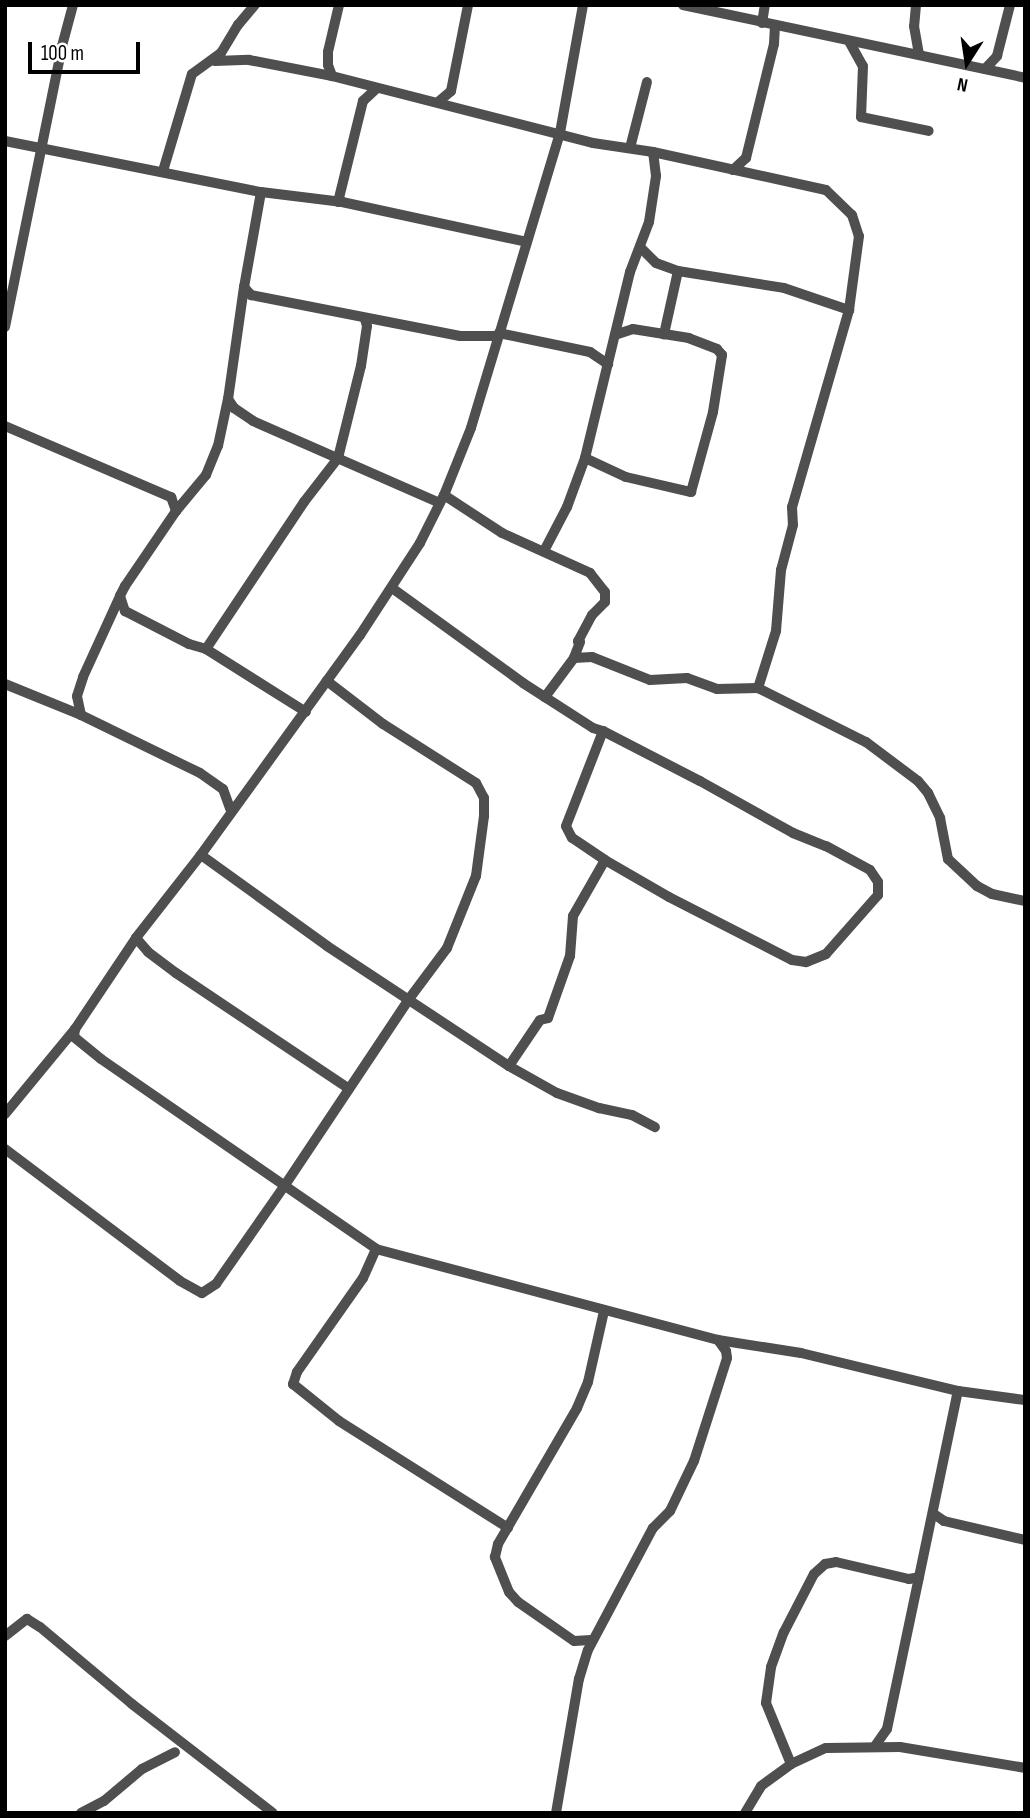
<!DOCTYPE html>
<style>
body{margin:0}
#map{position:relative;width:1030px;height:1818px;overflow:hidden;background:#fff;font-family:"Sofia Sans Condensed",sans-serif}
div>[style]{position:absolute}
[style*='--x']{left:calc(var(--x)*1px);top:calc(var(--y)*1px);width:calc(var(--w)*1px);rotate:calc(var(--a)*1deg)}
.minor>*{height:10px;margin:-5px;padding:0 5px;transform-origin:5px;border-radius:5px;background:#4f4f4f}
span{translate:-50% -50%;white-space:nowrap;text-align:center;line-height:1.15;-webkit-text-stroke:7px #fff;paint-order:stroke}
.frame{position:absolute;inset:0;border:7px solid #000;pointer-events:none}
.north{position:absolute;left:932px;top:28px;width:70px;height:70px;-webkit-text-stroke:5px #fff;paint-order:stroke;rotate:192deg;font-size:19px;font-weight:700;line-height:28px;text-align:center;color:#000}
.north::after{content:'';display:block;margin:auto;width:24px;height:32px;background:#000;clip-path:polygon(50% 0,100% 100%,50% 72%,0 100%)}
.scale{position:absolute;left:28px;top:42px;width:112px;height:32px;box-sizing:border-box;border:4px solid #000;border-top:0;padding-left:9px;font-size:21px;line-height:24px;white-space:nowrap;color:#000;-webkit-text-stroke:5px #fff;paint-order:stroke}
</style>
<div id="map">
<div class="minor">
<i style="--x:339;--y:5;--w:48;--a:103.2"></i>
<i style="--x:328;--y:52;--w:13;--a:90"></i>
<i style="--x:328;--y:65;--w:12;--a:70"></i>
<i style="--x:332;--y:76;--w:269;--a:14.4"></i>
<i style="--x:593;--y:143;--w:61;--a:8.5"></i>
<i style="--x:653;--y:152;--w:177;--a:12.4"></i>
<i style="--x:826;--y:190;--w:36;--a:44"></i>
<i style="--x:852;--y:215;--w:22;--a:72"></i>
<i style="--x:859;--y:236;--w:75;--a:97.7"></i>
<i style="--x:849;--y:310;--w:205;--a:106.1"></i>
<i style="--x:792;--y:507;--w:18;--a:87"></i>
<i style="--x:793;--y:525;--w:47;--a:104.9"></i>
<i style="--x:781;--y:570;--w:61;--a:94.7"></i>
<i style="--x:776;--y:631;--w:60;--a:107.5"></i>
<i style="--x:583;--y:5;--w:130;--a:100.2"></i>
<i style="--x:560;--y:133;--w:308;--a:106.8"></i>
<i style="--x:471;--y:428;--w:72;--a:111.9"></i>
<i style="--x:444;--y:495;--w:54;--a:116.6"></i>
<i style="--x:420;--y:543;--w:110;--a:123.1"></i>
<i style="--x:360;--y:635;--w:273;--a:125.9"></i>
<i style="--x:200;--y:856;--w:104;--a:128"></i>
<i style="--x:136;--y:938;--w:110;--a:123.8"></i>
<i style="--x:75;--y:1029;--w:8;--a:97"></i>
<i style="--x:74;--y:1037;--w:35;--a:39"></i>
<i style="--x:101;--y:1059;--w:334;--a:34.6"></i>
<i style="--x:376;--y:1249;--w:354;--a:14.9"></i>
<i style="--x:718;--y:1340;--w:84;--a:8.9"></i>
<i style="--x:801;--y:1353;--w:162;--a:13.6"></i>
<i style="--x:958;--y:1391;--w:68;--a:7.7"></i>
<i style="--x:683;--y:5;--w:350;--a:12"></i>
<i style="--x:916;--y:5;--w:21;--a:95"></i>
<i style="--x:914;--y:26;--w:29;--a:80"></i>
<i style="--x:762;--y:23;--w:18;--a:-81"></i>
<i style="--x:850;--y:43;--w:26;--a:61"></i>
<i style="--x:863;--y:66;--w:51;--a:92.2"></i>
<i style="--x:861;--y:117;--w:69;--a:11.6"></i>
<i style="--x:215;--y:61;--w:34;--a:-2"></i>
<i style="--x:249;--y:60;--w:85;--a:10.9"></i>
<i style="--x:985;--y:69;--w:18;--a:-47"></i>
<i style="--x:997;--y:56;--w:53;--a:-75.7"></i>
<i style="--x:438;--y:102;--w:17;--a:-40"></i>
<i style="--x:451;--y:91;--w:88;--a:-78.8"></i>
<i style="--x:5;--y:141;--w:261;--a:11.3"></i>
<i style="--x:261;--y:192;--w:82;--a:7"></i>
<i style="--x:342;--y:202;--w:189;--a:12.2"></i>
<i style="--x:630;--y:148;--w:68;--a:-75.6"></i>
<i style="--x:733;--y:170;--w:18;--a:-43"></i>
<i style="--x:746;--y:158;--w:117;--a:-76.2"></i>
<i style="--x:774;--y:44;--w:17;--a:-87"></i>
<i style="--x:163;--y:171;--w:101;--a:-73.4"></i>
<i style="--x:192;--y:74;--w:36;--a:-36"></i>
<i style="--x:221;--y:53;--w:33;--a:-59"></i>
<i style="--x:238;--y:25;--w:26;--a:-50"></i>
<i style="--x:261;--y:192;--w:97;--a:100.1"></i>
<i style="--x:244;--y:287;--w:11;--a:49"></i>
<i style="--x:251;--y:295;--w:213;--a:11.1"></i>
<i style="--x:460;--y:336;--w:38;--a:0"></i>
<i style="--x:338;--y:202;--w:104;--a:-76.1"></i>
<i style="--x:363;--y:101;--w:18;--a:-43"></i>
<i style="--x:641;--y:248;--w:21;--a:45"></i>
<i style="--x:656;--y:263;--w:23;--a:20"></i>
<i style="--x:678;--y:271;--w:65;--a:102.5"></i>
<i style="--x:678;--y:271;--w:107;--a:9.1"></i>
<i style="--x:784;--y:288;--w:69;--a:18.7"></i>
<i style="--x:244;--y:287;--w:113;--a:98.1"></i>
<i style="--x:228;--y:399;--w:11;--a:56"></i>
<i style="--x:234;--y:408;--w:23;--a:34"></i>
<i style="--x:253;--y:421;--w:204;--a:23.7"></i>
<i style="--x:5;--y:327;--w:287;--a:-78.5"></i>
<i style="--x:62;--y:46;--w:42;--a:-75"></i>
<i style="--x:499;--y:333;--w:93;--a:11.8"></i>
<i style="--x:590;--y:352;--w:22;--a:34"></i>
<i style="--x:5;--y:426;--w:181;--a:23.2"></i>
<i style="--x:171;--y:497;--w:15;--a:70"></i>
<i style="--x:176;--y:511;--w:91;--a:124.2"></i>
<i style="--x:125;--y:586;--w:11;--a:117"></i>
<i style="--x:120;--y:596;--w:16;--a:72"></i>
<i style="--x:125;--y:611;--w:72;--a:27.3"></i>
<i style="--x:189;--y:644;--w:18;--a:16"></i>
<i style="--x:206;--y:649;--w:118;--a:32.2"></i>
<i style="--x:585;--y:458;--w:45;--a:24.9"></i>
<i style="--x:626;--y:477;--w:67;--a:13"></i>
<i style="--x:691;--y:492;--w:83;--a:-74.6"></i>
<i style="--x:713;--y:412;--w:58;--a:-81"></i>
<i style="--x:722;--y:355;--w:8;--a:-130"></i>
<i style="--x:717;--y:349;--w:30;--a:-159"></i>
<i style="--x:689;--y:338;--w:57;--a:-170.9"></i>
<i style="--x:633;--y:329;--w:19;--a:162"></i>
<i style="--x:444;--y:495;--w:69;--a:33.2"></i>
<i style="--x:502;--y:533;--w:97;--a:24.4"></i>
<i style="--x:590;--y:573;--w:24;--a:52"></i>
<i style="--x:605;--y:592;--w:10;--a:90"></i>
<i style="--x:605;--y:602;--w:18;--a:135"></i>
<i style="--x:592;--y:615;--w:30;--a:118"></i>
<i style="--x:578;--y:641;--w:2;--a:27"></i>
<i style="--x:580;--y:642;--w:17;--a:111"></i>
<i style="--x:574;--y:658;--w:49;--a:126.6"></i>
<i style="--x:176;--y:511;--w:47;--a:-50.2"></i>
<i style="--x:206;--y:475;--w:31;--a:-68"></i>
<i style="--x:218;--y:446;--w:48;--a:-78"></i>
<i style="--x:544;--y:551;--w:50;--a:-62.4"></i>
<i style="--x:567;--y:507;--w:52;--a:-69.8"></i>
<i style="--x:585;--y:458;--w:191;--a:-76.4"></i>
<i style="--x:630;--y:272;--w:53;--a:-69.2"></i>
<i style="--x:649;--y:222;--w:47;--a:-81.3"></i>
<i style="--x:656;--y:176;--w:24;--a:-97"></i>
<i style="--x:392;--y:588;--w:162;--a:35.9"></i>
<i style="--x:523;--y:683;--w:83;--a:32.7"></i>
<i style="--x:593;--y:728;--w:10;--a:17"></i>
<i style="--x:603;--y:731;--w:109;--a:27.3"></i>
<i style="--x:700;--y:781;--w:107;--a:29.2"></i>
<i style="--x:793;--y:833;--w:35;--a:22"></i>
<i style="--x:826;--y:846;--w:50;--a:28.6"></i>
<i style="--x:870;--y:870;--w:14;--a:56"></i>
<i style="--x:878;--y:882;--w:13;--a:90"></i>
<i style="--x:878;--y:895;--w:79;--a:131.4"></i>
<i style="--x:826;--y:954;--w:22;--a:158"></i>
<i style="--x:806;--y:962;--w:14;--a:-172"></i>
<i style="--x:792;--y:960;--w:138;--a:-152.9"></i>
<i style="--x:669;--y:897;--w:74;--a:-150"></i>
<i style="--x:605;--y:860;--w:40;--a:-146"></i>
<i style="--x:572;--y:838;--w:13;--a:-117"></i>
<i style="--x:566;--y:826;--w:102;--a:-68.7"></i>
<i style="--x:206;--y:649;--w:177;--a:-56.3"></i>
<i style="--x:304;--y:502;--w:56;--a:-52.3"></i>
<i style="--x:338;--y:458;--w:95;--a:-76"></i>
<i style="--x:361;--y:366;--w:40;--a:-81.5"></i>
<i style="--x:367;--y:326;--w:7;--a:-106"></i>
<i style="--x:574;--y:658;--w:18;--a:-3"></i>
<i style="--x:592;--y:657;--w:62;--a:21.6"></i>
<i style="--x:650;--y:680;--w:37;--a:-3"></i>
<i style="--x:687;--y:678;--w:32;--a:20"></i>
<i style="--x:717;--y:689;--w:41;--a:-1.4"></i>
<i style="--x:758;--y:688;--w:121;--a:26.6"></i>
<i style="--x:866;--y:742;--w:65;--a:36.9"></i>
<i style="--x:918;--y:781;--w:16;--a:50"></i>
<i style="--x:928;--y:793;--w:28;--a:64"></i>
<i style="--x:940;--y:818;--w:42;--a:79"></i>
<i style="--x:948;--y:859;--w:40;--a:43"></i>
<i style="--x:977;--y:886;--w:17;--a:28"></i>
<i style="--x:992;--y:894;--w:34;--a:12"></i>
<i style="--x:5;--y:684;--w:82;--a:22.2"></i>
<i style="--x:81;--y:715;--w:132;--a:26"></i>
<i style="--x:200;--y:773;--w:28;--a:35"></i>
<i style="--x:223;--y:789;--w:23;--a:70"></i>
<i style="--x:81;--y:715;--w:19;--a:-102"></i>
<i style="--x:77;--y:696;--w:20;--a:-72"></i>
<i style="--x:83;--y:677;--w:89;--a:-65.4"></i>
<i style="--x:201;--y:855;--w:155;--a:35.8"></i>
<i style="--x:327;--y:946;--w:218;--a:33.4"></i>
<i style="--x:509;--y:1066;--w:55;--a:29.4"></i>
<i style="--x:557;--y:1093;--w:45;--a:19.7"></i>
<i style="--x:599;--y:1108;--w:34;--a:12"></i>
<i style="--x:632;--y:1115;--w:26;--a:28"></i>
<i style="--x:136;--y:938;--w:18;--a:49"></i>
<i style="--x:148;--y:952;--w:35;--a:37"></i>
<i style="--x:176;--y:973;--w:208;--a:33.8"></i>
<i style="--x:509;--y:1066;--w:55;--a:-56"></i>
<i style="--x:540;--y:1020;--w:8;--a:-14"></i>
<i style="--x:548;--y:1018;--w:66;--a:-70.5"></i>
<i style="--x:570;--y:956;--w:40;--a:-85.7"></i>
<i style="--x:573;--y:916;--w:64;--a:-60.3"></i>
<i style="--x:5;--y:1114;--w:110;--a:-50.5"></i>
<i style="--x:5;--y:1149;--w:219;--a:37"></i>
<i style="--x:180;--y:1281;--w:25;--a:29"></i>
<i style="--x:202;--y:1293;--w:17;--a:-33"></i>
<i style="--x:216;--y:1284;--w:121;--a:-55.1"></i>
<i style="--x:285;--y:1185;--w:224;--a:-56.3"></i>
<i style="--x:409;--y:999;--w:64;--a:-53.3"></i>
<i style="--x:447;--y:948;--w:78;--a:-68.1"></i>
<i style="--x:476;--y:876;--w:61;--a:-82.4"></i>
<i style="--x:484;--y:816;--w:18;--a:-90"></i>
<i style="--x:484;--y:798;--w:17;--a:-118"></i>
<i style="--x:476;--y:783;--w:110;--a:-147.6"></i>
<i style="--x:383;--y:724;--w:71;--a:-142.5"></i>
<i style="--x:376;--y:1249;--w:32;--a:114"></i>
<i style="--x:363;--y:1278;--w:115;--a:125.1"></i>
<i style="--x:297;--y:1372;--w:13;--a:108"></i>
<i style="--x:293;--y:1384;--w:59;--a:38.8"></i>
<i style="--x:339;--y:1421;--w:200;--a:32.3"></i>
<i style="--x:934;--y:1514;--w:12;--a:35"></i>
<i style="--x:944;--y:1521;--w:83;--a:13.2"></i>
<i style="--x:5;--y:1636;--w:28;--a:-38"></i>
<i style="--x:27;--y:1619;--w:15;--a:32"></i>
<i style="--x:40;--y:1627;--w:120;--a:39.9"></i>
<i style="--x:132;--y:1704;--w:178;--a:37.7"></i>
<i style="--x:591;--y:1640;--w:17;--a:177"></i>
<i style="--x:574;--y:1641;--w:68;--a:-145.1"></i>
<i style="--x:518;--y:1602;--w:13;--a:-132"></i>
<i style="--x:509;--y:1592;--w:38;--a:-112"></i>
<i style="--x:495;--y:1557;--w:13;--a:-77"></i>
<i style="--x:498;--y:1544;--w:157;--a:-59.8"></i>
<i style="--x:577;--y:1408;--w:28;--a:-67"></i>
<i style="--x:588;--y:1382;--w:73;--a:-77.3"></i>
<i style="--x:875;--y:1746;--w:21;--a:-55"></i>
<i style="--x:887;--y:1729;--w:155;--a:-78.1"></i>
<i style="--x:791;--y:1764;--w:66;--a:-112.3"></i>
<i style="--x:766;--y:1703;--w:36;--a:-82"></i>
<i style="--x:771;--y:1667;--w:37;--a:-70"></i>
<i style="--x:784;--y:1632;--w:65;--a:-62.7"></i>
<i style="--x:814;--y:1574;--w:15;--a:-42"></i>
<i style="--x:825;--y:1564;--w:11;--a:-10"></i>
<i style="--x:836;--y:1562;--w:75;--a:13.1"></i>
<i style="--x:909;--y:1579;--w:10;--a:-11"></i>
<i style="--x:919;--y:1577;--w:190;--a:-78.2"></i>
<i style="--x:81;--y:1813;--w:26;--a:-28"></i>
<i style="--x:104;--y:1801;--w:50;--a:-40.1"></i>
<i style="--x:142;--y:1769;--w:37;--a:-27"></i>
<i style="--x:556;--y:1813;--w:136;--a:-80.3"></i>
<i style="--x:579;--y:1679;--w:30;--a:-73"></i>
<i style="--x:588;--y:1650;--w:138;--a:-62"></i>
<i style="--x:653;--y:1528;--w:24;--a:-45"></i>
<i style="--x:670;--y:1511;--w:55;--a:-64.4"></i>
<i style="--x:694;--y:1461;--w:108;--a:-72.2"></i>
<i style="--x:727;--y:1358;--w:7;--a:-98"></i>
<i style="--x:726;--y:1351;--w:14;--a:-126"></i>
<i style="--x:745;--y:1813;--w:31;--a:-59"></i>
<i style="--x:761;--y:1786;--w:37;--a:-36"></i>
<i style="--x:791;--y:1764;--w:38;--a:-25"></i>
<i style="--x:826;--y:1748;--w:74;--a:-0.8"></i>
<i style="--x:900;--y:1747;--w:127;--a:9.5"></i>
</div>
<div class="frame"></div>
<div class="north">N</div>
<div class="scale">100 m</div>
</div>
